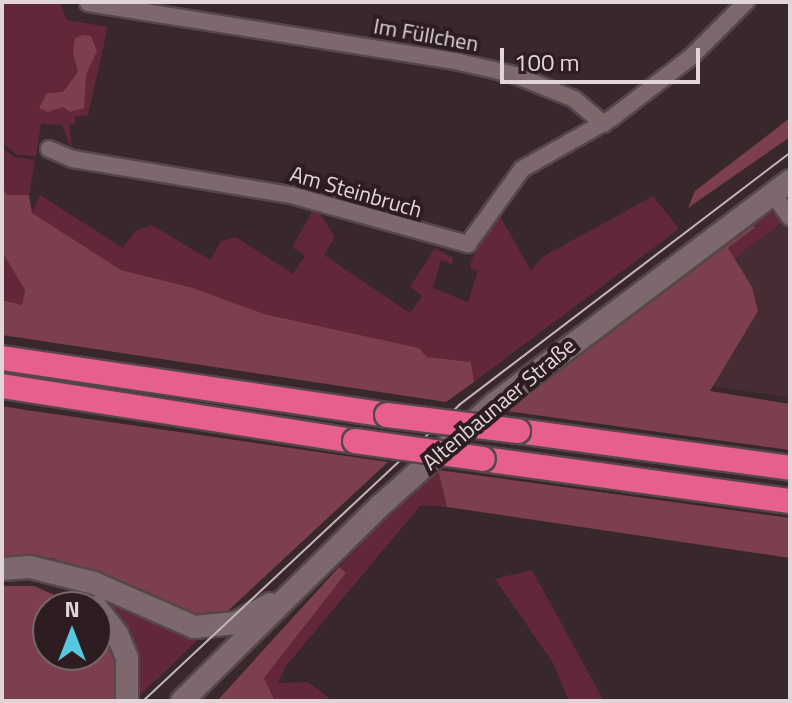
<!DOCTYPE html>
<meta charset="utf-8">
<style>
body{margin:0}
#map{position:relative;width:792px;height:703px;overflow:hidden;background:#38272b;font-family:"Titillium Web",sans-serif}
div>[style]{position:absolute}
[style*='--x']{left:calc(var(--x)*1px);top:calc(var(--y)*1px);width:calc(var(--w)*1px);rotate:calc(var(--a)*1deg)}
.built>*{inset:0;background:#452d33}
.green>*{inset:0;background:#622739}
.forest>*{inset:0;background:#7d3e50}
.roads{filter:drop-shadow(2px 0 #55464a) drop-shadow(-2px 0 #55464a) drop-shadow(0 2px #55464a) drop-shadow(0 -2px #55464a)}
.street>*{height:16px;margin:-8px;padding:0 8px;transform-origin:8px;border-radius:8px;background:#7d696d}
.secondary>*{height:22px;margin:-11px;padding:0 11px;transform-origin:11px;border-radius:11px;background:#7d696d}
.highway>*{height:24px;margin:-12px;padding:0 12px;transform-origin:12px;border-radius:12px;background:#e7608b}
.tram>*{height:2px;margin:-1px;padding:0 1px;transform-origin:1px;border-radius:1px;background:#c2b5b8}
.bridges{filter:drop-shadow(2px 0 #55464a) drop-shadow(-2px 0 #55464a) drop-shadow(0 2px #55464a) drop-shadow(0 -2px #55464a)}
.highway-bridge>*{height:24px;margin:-12px;padding:0 12px;transform-origin:12px;border-radius:12px;background:#e7608b}
span{translate:-50% -50%;white-space:nowrap;text-align:center;line-height:1.15;-webkit-text-stroke:8px #2d1d21;paint-order:stroke}
.street-label{font-size:22px;color:#e1d5d7}
.frame{position:absolute;inset:0;border:4px solid #e1d5d7;pointer-events:none}
.north{position:absolute;left:32px;top:591px;width:80px;height:80px;box-sizing:border-box;background:#2d1d21;border:2px solid #75676a;border-radius:50%;rotate:0deg;font-size:22px;font-weight:700;line-height:32px;text-align:center;color:#e1d5d7}
.north::after{content:'';display:block;margin:auto;width:28px;height:36px;background:#56c9e0;clip-path:polygon(50% 0,100% 100%,50% 72%,0 100%)}
.scale{position:absolute;left:500px;top:48px;width:200px;height:36px;box-sizing:border-box;border:4px solid #e1d5d7;border-top:0;padding-left:10px;font-size:24px;line-height:28px;white-space:nowrap;color:#e1d5d7;-webkit-text-stroke:6px #2d1d21;paint-order:stroke}
</style>
<div id="map">
<div class="built">
<i style="clip-path:polygon(790px 217px,790px 398px,712px 386px,758px 311px,752px 287px,732px 260px)"></i>
</div>
<div class="green">
<i style="clip-path:polygon(2px 2px,59px 2px,67px 20px,108px 27px,88px 115px,75px 117px,75px 124px,69px 125px,72px 150px,62px 125px,41px 124px,36px 156px,17px 155px,2px 143px)"></i>
<i style="clip-path:polygon(2px 147px,14px 157px,35px 160px,29px 195px,7px 195px,2px 187px)"></i>
<i style="clip-path:polygon(790px 191px,790px 217px,732px 260px,728px 248px,756px 227px,747px 224px)"></i>
<i style="clip-path:polygon(40px 195px,123px 248px,135px 231px,152px 225px,210px 260px,221px 241px,236px 237px,293px 274px,305px 256px,292px 247px,313px 210px,318px 211px,335px 237px,324px 255px,410px 313px,422px 296px,410px 287px,435px 248px,453px 258px,452px 264px,441px 260px,433px 288px,468px 302px,478px 271px,470px 268px,472px 259px,498px 213px,531px 270px,544px 256px,653px 196px,679px 229px,474px 382px,471px 362px,427px 357px,419px 348px,263px 314px,190px 287px,121px 270px,31px 213px)"></i>
<i style="clip-path:polygon(2px 252px,25px 290px,22px 305px,2px 300px)"></i>
<i style="clip-path:polygon(438px 470px,447px 507px,421px 505px,286px 666px,278px 683px,308px 682px,333px 701px,275px 701px,264px 678px,345px 574px,339px 567px,427px 474px)"></i>
<i style="clip-path:polygon(532px 570px,604px 701px,569px 701px,553px 663px,495px 579px)"></i>
<i style="clip-path:polygon(82px 588px,204px 634px,135px 700px,138px 676px,131px 641px,114px 612px)"></i>
</div>
<div class="forest">
<i style="clip-path:polygon(83px 35px,91px 36px,97px 51px,86px 75px,84px 108px,70px 112px,63px 107px,48px 112px,39px 108px,47px 93px,63px 92px,78px 72px,73px 53px,75px 38px)"></i>
<i style="clip-path:polygon(790px 118px,790px 137px,688px 208px,695px 191px)"></i>
<i style="clip-path:polygon(2px 187px,7px 195px,29px 195px,32px 213px,121px 270px,190px 287px,264px 314px,419px 348px,427px 357px,471px 362px,474px 382px,446px 402px,2px 335px,2px 300px,22px 305px,25px 290px,2px 252px)"></i>
<i style="clip-path:polygon(747px 224px,756px 227px,728px 248px,752px 287px,758px 311px,710px 391px,790px 404px,790px 450px,498px 410px)"></i>
<i style="clip-path:polygon(2px 406px,26px 410px,388px 462px,219px 619px,193px 620px,53px 558px,2px 559px)"></i>
<i style="clip-path:polygon(438px 470px,790px 518px,790px 558px,447px 507px)"></i>
<i style="clip-path:polygon(339px 567px,346px 573px,264px 678px,275px 701px,217px 701px)"></i>
<i style="clip-path:polygon(2px 586px,34px 586px,81px 607px,48px 607px,48px 655px,96px 655px,96px 619px,118px 651px,120px 701px,2px 701px)"></i>
</div>
<div class="roads">
<div class="street">
<i style="--x:88;--y:3;--w:372;--a:9"></i>
<i style="--x:455;--y:61;--w:62;--a:13.1"></i>
<i style="--x:515;--y:75;--w:64;--a:22.1"></i>
<i style="--x:574;--y:99;--w:39;--a:40"></i>
<i style="--x:49;--y:149;--w:26;--a:23"></i>
<i style="--x:73;--y:159;--w:221;--a:9.4"></i>
<i style="--x:291;--y:195;--w:184;--a:15.5"></i>
<i style="--x:468;--y:244;--w:92;--a:-54.2"></i>
<i style="--x:522;--y:169;--w:103;--a:-29.5"></i>
<i style="--x:612;--y:118;--w:100;--a:-37.7"></i>
<i style="--x:691;--y:57;--w:78;--a:-45"></i>
<i style="--x:773;--y:194;--w:29;--a:54"></i>
</div>
<div class="secondary">
<i style="--x:2;--y:569;--w:28;--a:-4"></i>
<i style="--x:30;--y:567;--w:66;--a:14"></i>
<i style="--x:94;--y:583;--w:109;--a:23.7"></i>
<i style="--x:194;--y:627;--w:42;--a:-5.4"></i>
<i style="--x:236;--y:623;--w:39;--a:-29"></i>
<i style="--x:96;--y:607;--w:34;--a:52"></i>
<i style="--x:117;--y:634;--w:26;--a:67"></i>
<i style="--x:127;--y:658;--w:43;--a:90"></i>
<i style="--x:182;--y:701;--w:279;--a:-44.6"></i>
<i style="--x:381;--y:505;--w:152;--a:-41.8"></i>
<i style="--x:494;--y:404;--w:371;--a:-37"></i>
</div>
<div class="highway">
<i style="--x:2;--y:358;--w:389;--a:8.4"></i>
<i style="--x:2;--y:386;--w:357;--a:8.9"></i>
<i style="--x:518;--y:431;--w:275;--a:7.7"></i>
<i style="--x:483;--y:459;--w:310;--a:7.8"></i>
</div>
</div>
<div class="tram">
<i style="--x:143;--y:701;--w:433;--a:-43.1"></i>
<i style="--x:459;--y:405;--w:416;--a:-37.3"></i>
</div>
<div class="bridges">
<div class="highway-bridge">
<i style="--x:387;--y:415;--w:132;--a:7"></i>
<i style="--x:355;--y:441;--w:129;--a:8"></i>
</div>
</div>
<div class="street-label">
<span style="left:426px;top:35px;rotate:10deg">Im Füllchen</span>
<span style="left:356px;top:192px;rotate:16deg">Am Steinbruch</span>
<span style="left:499px;top:404px;rotate:-40deg">Altenbaunaer Straße</span>
</div>
<div class="frame"></div>
<div class="north">N</div>
<div class="scale">100 m</div>
</div>
